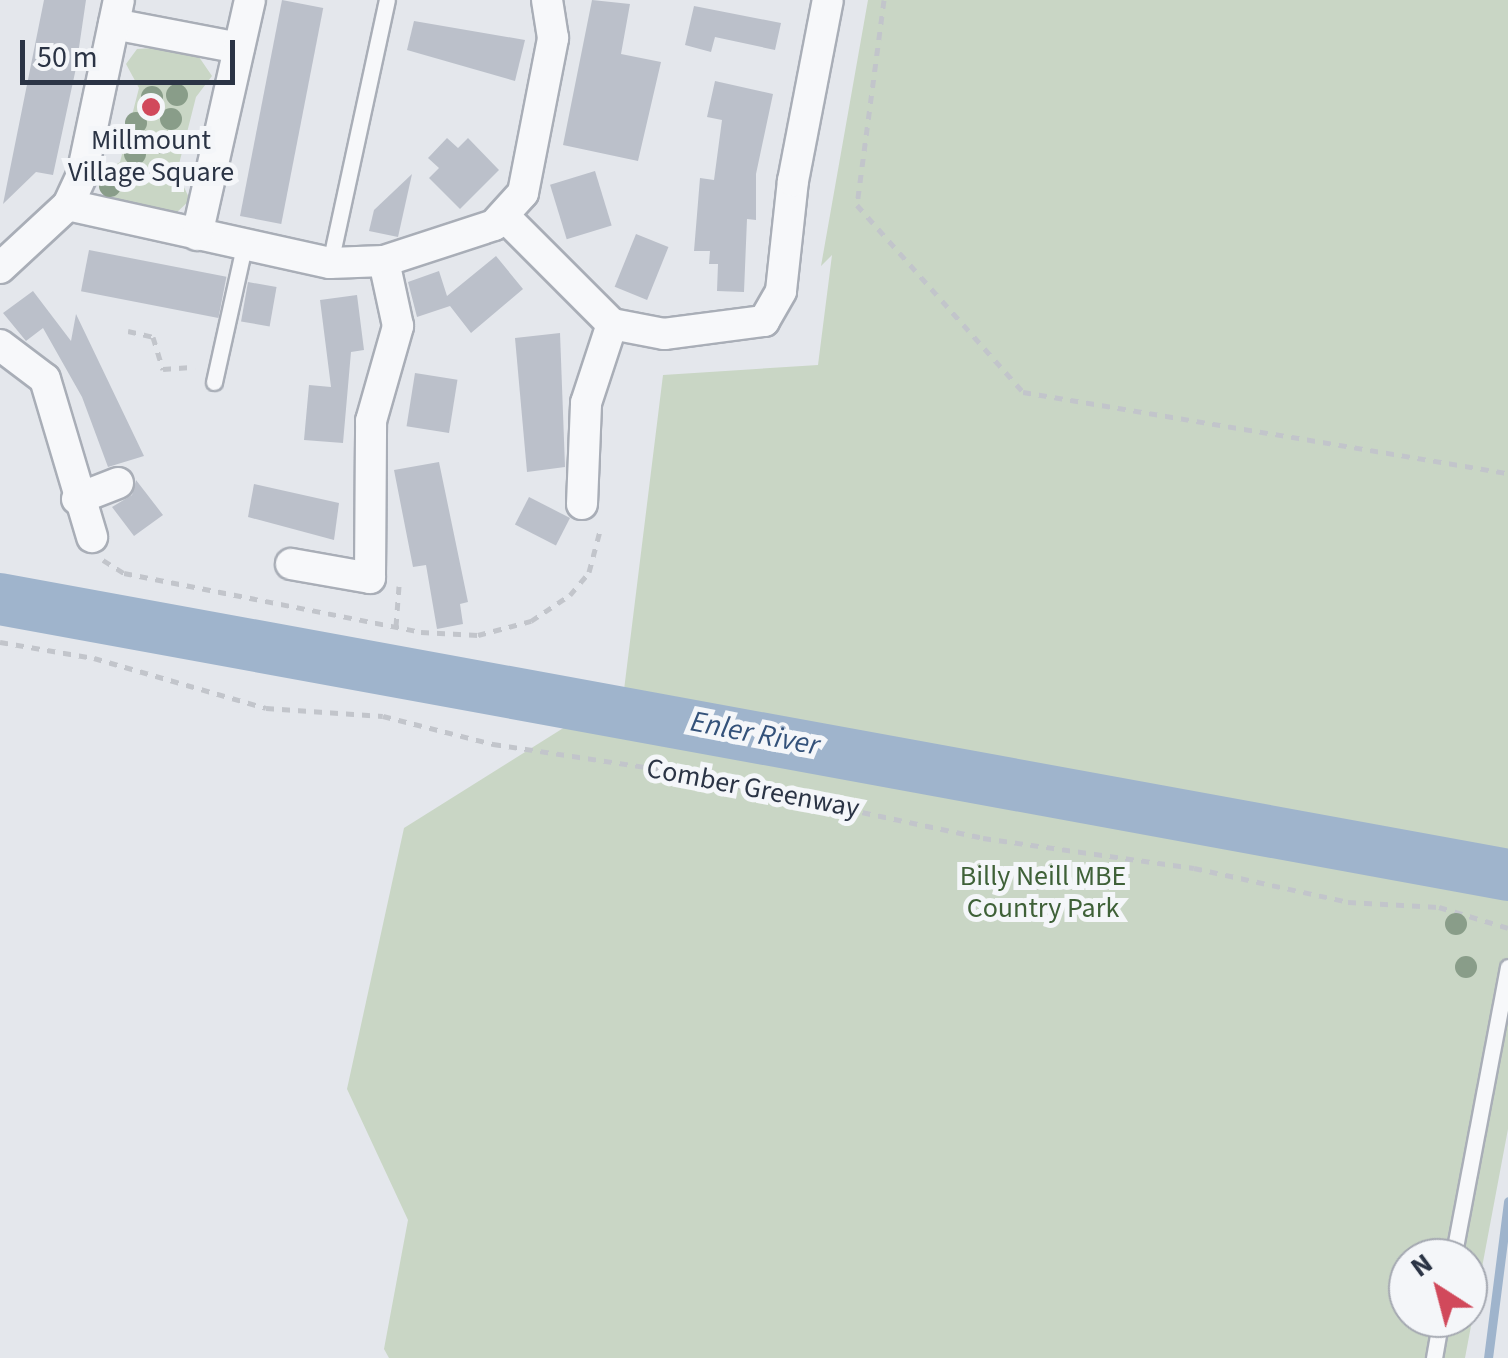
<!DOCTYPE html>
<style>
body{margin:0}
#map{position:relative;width:1508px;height:1358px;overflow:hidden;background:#e4e7ec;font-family:"Source Sans 3",sans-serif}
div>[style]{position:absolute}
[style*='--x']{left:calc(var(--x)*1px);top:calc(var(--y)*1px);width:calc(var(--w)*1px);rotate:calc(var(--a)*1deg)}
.green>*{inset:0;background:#c9d6c5}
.stream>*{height:9px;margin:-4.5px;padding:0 4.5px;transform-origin:4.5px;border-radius:4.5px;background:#9fb4cc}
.river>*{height:52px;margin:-26px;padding:0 26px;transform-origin:26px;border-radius:26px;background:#9fb4cc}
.building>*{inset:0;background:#bbc0ca;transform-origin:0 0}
.path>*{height:5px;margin-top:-2.5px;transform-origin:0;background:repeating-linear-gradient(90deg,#c2c5cb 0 8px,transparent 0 16px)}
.roads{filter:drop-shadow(2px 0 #a9aeb7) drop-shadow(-2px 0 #a9aeb7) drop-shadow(0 2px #a9aeb7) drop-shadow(0 -2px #a9aeb7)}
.service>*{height:15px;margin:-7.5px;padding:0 7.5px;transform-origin:7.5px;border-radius:7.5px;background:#f7f8fa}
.minor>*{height:30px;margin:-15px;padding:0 15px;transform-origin:15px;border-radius:15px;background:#f7f8fa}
.trees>*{width:22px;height:22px;margin:-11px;border-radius:50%;background:#899d89}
.dots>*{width:28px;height:28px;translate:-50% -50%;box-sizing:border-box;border:5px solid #f4f6f9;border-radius:50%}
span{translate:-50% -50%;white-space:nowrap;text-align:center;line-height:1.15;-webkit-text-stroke:10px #f4f6f9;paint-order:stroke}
.poi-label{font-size:28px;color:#2b3445}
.street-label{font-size:28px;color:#2b3445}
.park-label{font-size:28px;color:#3f6138}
.water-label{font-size:30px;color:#34527a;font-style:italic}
.north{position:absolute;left:1388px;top:1238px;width:100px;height:100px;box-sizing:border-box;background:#f4f6f9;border:2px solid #a4a8b1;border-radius:50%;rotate:324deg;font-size:28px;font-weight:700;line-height:40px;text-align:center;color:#2b3445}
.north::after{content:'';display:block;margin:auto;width:35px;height:45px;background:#d1495b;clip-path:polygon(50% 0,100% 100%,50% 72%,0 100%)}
.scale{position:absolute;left:20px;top:40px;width:215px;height:45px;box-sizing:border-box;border:5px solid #2b3445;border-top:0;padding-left:12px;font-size:30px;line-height:35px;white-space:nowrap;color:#2b3445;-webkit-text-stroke:8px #f4f6f9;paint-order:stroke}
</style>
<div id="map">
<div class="green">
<i style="clip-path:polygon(evenodd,868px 0,1508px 0,1508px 1129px,1465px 1358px,389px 1358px,384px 1349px,408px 1220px,347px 1089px,404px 828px,624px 690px,663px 375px,818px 365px,832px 255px,821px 266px,868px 0,1408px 1258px,1468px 1258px,1468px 1318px,1408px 1318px,1408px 1258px)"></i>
<i style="clip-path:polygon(153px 48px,199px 57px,212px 76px,196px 97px,177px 172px,190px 200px,175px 214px,121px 203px,101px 186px,103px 173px,120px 162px,139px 88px,126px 64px,137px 49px)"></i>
</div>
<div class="stream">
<i style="--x:1488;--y:1358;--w:158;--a:-82.7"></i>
</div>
<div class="river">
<i style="--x:0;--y:599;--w:1533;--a:10.37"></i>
</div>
<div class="building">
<i style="clip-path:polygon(44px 0,86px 0,76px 68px,53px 175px,36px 172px,3px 204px)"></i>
<i style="left:282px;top:0;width:42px;height:220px;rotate:11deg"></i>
<i style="clip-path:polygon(592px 0,630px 4px,621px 54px,661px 62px,638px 161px,563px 145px)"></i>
<i style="clip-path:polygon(694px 6px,781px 23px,775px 50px,715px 37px,711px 52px,685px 45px)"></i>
<i style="clip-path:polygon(414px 21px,525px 40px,515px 81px,407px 50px)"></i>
<i style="clip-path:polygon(715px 81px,773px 94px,756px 174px,756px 220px,747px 219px,744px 292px,717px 291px,718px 264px,709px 264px,710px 251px,694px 251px,700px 178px,714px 180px,722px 120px,707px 117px)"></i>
<i style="clip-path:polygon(447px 138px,458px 148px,468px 138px,499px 170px,460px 209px,429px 178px,439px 168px,428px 158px)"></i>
<i style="left:595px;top:171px;width:57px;height:47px;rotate:73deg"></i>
<i style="clip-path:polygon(412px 174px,398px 237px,369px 231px,374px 210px)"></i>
<i style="left:636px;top:234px;width:35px;height:57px;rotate:22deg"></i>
<i style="left:89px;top:250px;width:140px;height:42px;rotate:11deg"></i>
<i style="clip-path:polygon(496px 256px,523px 289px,471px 333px,450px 306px,417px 317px,408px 282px,439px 271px,447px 296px)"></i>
<i style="left:248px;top:282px;width:29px;height:40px;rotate:10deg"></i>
<i style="clip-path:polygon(33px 291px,71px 341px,76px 314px,144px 456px,108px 467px,82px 397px,43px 328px,26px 341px,3px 313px)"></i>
<i style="clip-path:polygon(357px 295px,364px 350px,351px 352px,343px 443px,304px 440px,309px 385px,331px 387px,320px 300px)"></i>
<i style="clip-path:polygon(560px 333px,565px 467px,527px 472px,515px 338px)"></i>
<i style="left:415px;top:373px;width:43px;height:54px;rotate:9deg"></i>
<i style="clip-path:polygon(439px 462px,468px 602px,460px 604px,463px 624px,437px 629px,426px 565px,413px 567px,394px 470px)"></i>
<i style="clip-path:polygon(136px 480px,163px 515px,134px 536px,112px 507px,132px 495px)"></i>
<i style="clip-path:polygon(254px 484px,339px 503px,334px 540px,248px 517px)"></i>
<i style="left:529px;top:497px;width:46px;height:31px;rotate:27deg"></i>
</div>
<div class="path">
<i style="--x:884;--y:0;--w:207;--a:97.5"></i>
<i style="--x:857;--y:205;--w:250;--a:48.4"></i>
<i style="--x:1023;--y:392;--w:492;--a:9.5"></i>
<i style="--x:128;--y:331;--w:26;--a:13"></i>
<i style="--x:153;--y:337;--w:34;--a:73"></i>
<i style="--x:163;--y:369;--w:32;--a:-4"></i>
<i style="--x:103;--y:560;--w:25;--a:32"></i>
<i style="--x:124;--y:573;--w:303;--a:11.2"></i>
<i style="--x:421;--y:632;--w:57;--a:3"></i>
<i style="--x:478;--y:635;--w:55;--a:-14.8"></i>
<i style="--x:531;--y:621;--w:47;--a:-33.7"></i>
<i style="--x:570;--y:595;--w:30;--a:-50"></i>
<i style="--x:589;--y:572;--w:47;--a:-75.1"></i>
<i style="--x:396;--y:626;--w:40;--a:-85.7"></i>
<i style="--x:0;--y:642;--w:95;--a:9.7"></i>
<i style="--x:94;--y:658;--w:179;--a:16.2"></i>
<i style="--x:266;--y:708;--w:117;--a:3.9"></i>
<i style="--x:383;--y:716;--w:114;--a:14.3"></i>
<i style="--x:493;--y:744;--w:168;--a:8.6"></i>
<i style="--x:659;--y:769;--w:331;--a:12"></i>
<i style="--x:983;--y:838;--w:213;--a:8.1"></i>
<i style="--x:1194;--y:868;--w:158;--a:12.4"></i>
<i style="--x:1348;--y:902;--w:91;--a:3.1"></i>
<i style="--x:1439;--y:907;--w:72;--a:16.9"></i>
</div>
<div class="roads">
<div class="service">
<i style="--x:330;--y:263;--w:269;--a:-77.8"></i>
<i style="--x:214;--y:382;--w:138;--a:-77.5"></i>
<i style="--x:1453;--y:1258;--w:296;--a:-79.3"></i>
<i style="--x:1434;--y:1358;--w:41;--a:-80.1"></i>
</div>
<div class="minor">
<i style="--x:114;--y:24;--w:127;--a:10.9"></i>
<i style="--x:68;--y:205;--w:268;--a:12.5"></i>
<i style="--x:330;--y:263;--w:54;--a:-2.1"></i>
<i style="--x:384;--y:261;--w:116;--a:-18.1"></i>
<i style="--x:494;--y:225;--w:43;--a:-47.8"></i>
<i style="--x:523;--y:193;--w:158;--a:-79"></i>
<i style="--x:553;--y:38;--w:38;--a:-99"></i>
<i style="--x:506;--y:218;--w:150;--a:45"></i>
<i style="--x:612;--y:324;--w:53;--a:10.9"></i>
<i style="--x:664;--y:334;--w:101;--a:-7.4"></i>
<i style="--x:764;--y:321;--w:34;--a:-60"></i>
<i style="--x:781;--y:291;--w:111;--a:-83.8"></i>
<i style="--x:793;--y:181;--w:184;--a:-79.1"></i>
<i style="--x:197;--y:235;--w:241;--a:-77.3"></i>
<i style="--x:0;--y:268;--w:93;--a:-42.8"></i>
<i style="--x:68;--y:205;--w:33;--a:-65"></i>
<i style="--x:82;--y:175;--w:179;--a:-78.1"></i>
<i style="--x:0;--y:345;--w:56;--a:37.1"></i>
<i style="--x:45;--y:379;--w:165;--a:73.4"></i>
<i style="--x:77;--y:499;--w:44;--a:-21.3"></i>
<i style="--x:582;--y:504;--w:101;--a:-87.7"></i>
<i style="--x:586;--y:403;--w:83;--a:-71.8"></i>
<i style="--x:291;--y:564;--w:80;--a:10"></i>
<i style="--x:370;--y:578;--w:157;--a:-89.6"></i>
<i style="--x:371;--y:421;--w:99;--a:-74.1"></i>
<i style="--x:398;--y:326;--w:66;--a:-102.2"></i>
</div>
</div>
<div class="trees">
<i style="left:177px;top:95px"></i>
<i style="left:152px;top:97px"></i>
<i style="left:171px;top:119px"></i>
<i style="left:136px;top:123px"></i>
<i style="left:163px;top:143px"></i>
<i style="left:135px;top:154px"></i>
<i style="left:110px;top:186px"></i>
<i style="left:1456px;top:924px"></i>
<i style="left:1466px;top:967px"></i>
</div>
<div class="dots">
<i style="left:151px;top:107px;background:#d1495b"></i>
</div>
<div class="poi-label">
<span style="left:151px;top:156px">Millmount<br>Village Square</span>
</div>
<div class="street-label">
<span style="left:753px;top:788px;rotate:11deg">Comber Greenway</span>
</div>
<div class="park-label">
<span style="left:1043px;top:892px">Billy Neill MBE<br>Country Park</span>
</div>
<div class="water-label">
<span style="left:755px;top:734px;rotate:11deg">Enler River</span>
</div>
<div class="north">N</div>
<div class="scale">50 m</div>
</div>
